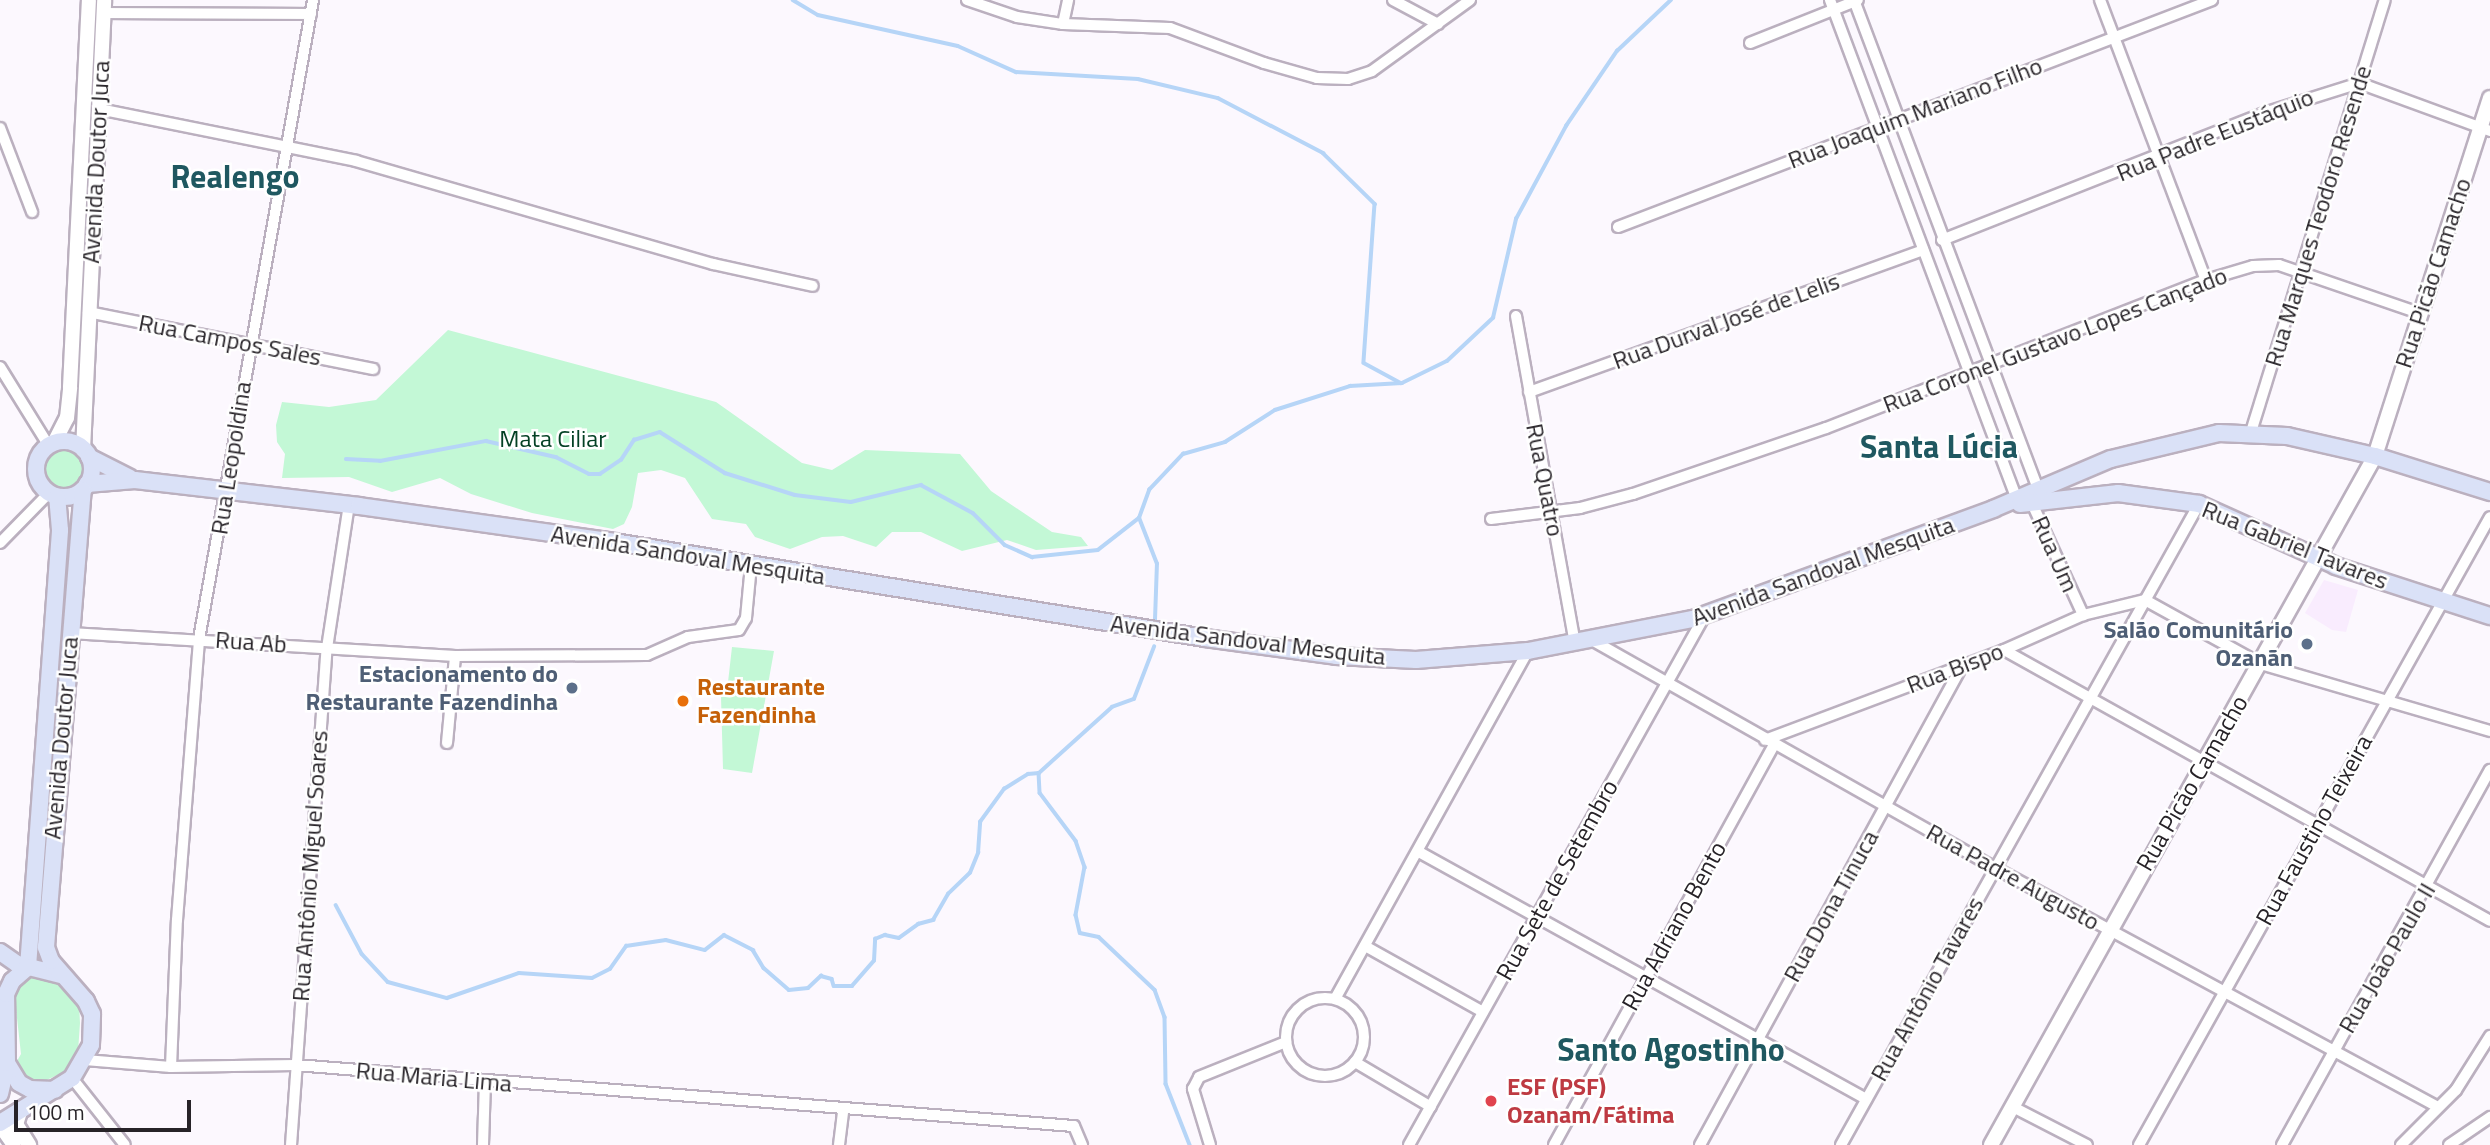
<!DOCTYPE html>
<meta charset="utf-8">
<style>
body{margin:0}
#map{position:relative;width:2490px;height:1145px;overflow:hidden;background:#fcf8fe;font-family:"Titillium Web",sans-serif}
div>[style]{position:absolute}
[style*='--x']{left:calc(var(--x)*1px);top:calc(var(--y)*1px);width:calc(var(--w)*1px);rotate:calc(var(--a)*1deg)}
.built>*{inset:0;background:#f9ecfe}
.green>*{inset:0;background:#c3f8d6}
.round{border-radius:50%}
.stream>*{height:3.5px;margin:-1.75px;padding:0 1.75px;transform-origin:1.75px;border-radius:1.75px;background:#b6d5f7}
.roads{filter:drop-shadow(2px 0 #bbb0bf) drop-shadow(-2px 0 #bbb0bf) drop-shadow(0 2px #bbb0bf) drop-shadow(0 -2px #bbb0bf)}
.street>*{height:10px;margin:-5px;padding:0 5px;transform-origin:5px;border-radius:5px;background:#fff}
.street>.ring{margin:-5px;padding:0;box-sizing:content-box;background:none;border:10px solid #fff;border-radius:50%}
.secondary>*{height:14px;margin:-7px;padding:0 7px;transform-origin:7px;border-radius:7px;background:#fff}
.primary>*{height:16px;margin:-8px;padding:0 8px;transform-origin:8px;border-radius:8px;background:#dae1f7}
.primary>.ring{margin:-8px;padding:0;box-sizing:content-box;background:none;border:16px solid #dae1f7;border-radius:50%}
.dots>*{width:19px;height:19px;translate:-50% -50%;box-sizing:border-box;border:4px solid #fff;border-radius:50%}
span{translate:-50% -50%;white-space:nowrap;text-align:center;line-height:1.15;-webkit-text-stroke:5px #fff;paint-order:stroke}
.street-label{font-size:24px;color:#272328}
.park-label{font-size:24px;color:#044125}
.service-label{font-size:24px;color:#4e5e75;font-weight:700}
.right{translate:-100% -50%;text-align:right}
.food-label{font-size:24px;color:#c56008;font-weight:700}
.left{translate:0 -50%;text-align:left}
.health-label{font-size:24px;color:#be3a42;font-weight:700}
.district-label{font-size:32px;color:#1f5860;font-weight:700}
.scale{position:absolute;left:14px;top:1100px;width:177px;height:32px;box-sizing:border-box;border:4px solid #272328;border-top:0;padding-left:9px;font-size:21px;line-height:24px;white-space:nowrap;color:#272328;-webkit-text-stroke:5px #fff;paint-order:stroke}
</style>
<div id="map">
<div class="built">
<i style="clip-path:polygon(2324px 580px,2358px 590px,2346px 632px,2332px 630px,2305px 613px)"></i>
</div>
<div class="green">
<i style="clip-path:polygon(448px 330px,716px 402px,802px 463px,832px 470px,865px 450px,960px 454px,991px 491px,1052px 532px,1081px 537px,1088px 546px,1036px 550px,1007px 540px,962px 551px,921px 532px,892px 532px,876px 547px,843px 536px,822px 537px,790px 549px,755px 537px,746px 524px,712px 519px,685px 478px,661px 470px,638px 473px,632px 507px,624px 524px,613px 529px,532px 513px,471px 494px,440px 478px,392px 492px,349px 477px,282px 478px,285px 454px,277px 442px,276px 425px,282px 402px,329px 407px,376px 400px)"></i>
<i class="round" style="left:44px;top:449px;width:40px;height:40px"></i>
<i style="clip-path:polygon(732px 647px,774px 651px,752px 773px,723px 769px,721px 697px,727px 691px)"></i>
<i style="clip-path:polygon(43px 974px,58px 978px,79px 1003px,80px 1023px,78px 1052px,68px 1070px,36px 1085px,14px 1066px,21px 1054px,14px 991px,21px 981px)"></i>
</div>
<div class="stream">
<i style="--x:793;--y:0;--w:29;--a:31"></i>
<i style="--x:818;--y:15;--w:143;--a:12.5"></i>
<i style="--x:958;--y:46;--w:64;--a:24.1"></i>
<i style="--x:1016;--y:72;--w:122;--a:3.3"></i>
<i style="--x:1138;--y:79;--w:82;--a:13.4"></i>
<i style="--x:1218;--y:98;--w:119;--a:27.6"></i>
<i style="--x:1323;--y:153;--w:73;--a:44.4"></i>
<i style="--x:1375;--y:204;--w:159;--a:94"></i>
<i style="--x:1364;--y:363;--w:42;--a:28.4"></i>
<i style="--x:346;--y:459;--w:34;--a:3"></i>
<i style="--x:380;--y:461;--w:108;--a:-10.7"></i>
<i style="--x:486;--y:441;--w:72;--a:12.9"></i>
<i style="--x:556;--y:457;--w:37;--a:27"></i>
<i style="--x:589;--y:474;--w:11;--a:0"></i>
<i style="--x:600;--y:474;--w:25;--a:-34"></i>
<i style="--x:621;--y:460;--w:24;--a:-57"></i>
<i style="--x:634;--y:440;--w:27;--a:-17"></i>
<i style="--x:660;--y:432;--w:77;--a:32.2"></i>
<i style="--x:725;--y:473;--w:73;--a:17.4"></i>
<i style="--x:795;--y:495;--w:56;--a:7.1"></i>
<i style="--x:851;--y:502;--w:72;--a:-13.7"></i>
<i style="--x:921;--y:485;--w:59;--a:28.3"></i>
<i style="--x:973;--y:513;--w:45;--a:45"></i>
<i style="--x:1005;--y:545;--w:30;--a:24"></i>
<i style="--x:1032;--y:557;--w:66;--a:-6.1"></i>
<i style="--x:1098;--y:550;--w:52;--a:-38"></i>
<i style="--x:1155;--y:620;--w:56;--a:-88"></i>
<i style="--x:1157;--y:564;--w:49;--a:-111.4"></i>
<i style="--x:1139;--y:518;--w:30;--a:-70"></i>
<i style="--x:1149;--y:490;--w:50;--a:-46.6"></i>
<i style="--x:1183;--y:454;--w:44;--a:-15.9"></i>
<i style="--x:1225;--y:442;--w:59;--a:-32.6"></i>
<i style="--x:1275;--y:410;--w:79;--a:-17.7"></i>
<i style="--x:1350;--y:386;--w:52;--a:-3.3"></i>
<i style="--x:1402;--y:383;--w:50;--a:-26.1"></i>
<i style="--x:1447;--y:361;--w:63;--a:-43.1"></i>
<i style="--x:1493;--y:318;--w:102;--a:-76.9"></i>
<i style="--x:1516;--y:219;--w:106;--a:-61.7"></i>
<i style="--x:1566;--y:126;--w:91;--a:-55.8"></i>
<i style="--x:1617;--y:51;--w:74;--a:-43.4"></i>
<i style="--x:1039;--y:773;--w:20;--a:87"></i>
<i style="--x:1040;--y:793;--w:60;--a:53.1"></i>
<i style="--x:1076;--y:841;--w:28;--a:71"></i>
<i style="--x:1085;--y:867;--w:49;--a:100.6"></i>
<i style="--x:1076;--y:915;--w:18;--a:77"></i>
<i style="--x:1080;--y:933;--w:19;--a:12"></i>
<i style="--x:1099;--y:937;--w:77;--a:43.4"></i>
<i style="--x:1155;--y:990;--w:29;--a:70"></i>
<i style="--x:1165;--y:1017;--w:67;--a:89.1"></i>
<i style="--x:1166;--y:1084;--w:66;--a:68.5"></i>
<i style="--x:336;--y:905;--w:55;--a:62"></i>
<i style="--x:362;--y:954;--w:38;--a:47"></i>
<i style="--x:388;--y:982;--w:61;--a:15.2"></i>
<i style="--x:447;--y:998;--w:76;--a:-19.1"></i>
<i style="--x:519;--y:973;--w:73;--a:3.9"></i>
<i style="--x:592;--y:978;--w:20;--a:-27"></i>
<i style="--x:610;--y:969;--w:28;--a:-55"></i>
<i style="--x:626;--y:946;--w:40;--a:-8.5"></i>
<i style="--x:666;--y:940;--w:40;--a:14.4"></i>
<i style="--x:705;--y:950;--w:24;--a:-38"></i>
<i style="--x:724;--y:935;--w:33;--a:27"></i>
<i style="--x:753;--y:950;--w:21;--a:59"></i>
<i style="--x:764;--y:968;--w:33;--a:41"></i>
<i style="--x:789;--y:990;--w:19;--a:-6"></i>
<i style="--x:808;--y:988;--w:18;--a:-43"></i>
<i style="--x:821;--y:976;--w:11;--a:15"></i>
<i style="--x:832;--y:979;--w:7;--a:74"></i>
<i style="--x:834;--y:986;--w:18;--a:0"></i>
<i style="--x:852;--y:986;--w:33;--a:-49"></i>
<i style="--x:874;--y:961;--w:22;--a:-87"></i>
<i style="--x:875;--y:939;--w:11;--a:-22"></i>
<i style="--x:885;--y:935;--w:14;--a:12"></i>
<i style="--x:899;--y:938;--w:24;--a:-36"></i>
<i style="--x:918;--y:924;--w:16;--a:-15"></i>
<i style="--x:933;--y:920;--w:30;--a:-60"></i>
<i style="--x:948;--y:894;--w:30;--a:-44"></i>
<i style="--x:970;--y:873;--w:22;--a:-68"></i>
<i style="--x:978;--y:853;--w:31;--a:-86"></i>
<i style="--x:980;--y:822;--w:41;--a:-54"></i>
<i style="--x:1004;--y:789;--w:28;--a:-32"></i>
<i style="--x:1028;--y:774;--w:11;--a:-5"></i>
<i style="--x:1039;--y:773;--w:98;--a:-42.1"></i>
<i style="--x:1112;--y:707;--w:23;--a:-20"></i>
<i style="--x:1134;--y:699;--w:56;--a:-69"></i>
</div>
<div class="roads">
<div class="street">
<i style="--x:967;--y:0;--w:53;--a:18.8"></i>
<i style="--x:1017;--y:17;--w:47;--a:8.7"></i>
<i style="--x:1063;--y:24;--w:107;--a:2.1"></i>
<i style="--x:1170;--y:28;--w:100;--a:20.4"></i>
<i style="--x:1264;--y:63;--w:55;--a:15.8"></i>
<i style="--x:1317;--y:78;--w:31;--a:2"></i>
<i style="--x:1348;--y:79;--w:25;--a:-18"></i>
<i style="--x:1372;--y:71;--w:121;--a:-35.9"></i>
<i style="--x:1393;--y:0;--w:51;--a:28.1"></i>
<i style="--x:1830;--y:0;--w:539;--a:69.48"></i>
<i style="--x:1854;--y:0;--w:528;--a:69.37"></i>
<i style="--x:2100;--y:0;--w:299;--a:69.3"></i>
<i style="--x:104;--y:13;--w:207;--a:0.3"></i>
<i style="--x:1063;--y:24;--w:25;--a:-78"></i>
<i style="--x:1750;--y:43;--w:116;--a:-21.7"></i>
<i style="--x:99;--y:109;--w:262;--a:11.4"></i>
<i style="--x:356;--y:161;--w:372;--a:16.1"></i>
<i style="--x:713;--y:264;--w:102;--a:12.4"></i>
<i style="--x:0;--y:128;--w:90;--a:69.1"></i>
<i style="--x:1618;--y:227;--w:636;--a:-20.91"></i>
<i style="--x:1942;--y:240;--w:346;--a:-21.5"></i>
<i style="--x:2264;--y:113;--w:100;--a:-17.5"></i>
<i style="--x:2359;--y:83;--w:140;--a:20.1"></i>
<i style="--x:88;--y:312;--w:291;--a:11.3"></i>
<i style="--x:1516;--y:316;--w:333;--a:79.8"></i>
<i style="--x:0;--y:367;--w:93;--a:58.2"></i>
<i style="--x:1529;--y:392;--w:419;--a:-19.8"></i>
<i style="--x:2251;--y:432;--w:452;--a:-72.8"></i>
<i style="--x:2030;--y:499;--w:128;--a:65.4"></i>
<i style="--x:1491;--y:519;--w:90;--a:-7"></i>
<i style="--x:1580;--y:508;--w:55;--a:-14.8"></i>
<i style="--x:1633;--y:494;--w:204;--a:-18.9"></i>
<i style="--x:1826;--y:428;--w:408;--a:-21.3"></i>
<i style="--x:2206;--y:280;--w:49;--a:-16.6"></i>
<i style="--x:2253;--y:266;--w:26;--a:-2"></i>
<i style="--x:2279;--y:265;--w:148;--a:18.9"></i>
<i style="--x:0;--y:543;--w:70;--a:-45.6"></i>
<i style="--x:70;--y:633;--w:386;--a:3.4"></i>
<i style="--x:455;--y:656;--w:192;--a:-0.3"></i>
<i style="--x:647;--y:655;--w:45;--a:-23.7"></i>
<i style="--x:688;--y:637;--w:51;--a:-7.8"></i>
<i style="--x:739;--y:630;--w:14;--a:-60"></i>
<i style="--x:746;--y:618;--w:53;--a:-84.6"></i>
<i style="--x:1592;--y:640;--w:463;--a:29.5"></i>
<i style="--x:1995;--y:868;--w:503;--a:28.35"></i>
<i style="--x:2004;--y:650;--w:556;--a:29.14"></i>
<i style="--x:1765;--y:740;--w:255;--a:-20.6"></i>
<i style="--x:2004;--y:650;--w:86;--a:-23.9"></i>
<i style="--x:2083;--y:615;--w:64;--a:-13.6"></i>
<i style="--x:2145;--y:600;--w:132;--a:28.9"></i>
<i style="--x:2261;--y:664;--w:239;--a:16.3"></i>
<i style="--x:447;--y:743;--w:87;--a:-84.7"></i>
<i style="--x:1419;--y:852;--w:511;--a:28.92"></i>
<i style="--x:1365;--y:946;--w:135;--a:29.2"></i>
<i class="ring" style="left:1286px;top:998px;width:68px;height:68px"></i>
<i style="--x:1335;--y:999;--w:398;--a:-61"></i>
<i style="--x:85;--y:1060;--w:86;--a:4.7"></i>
<i style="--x:171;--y:1067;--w:124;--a:-0.9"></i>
<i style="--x:295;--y:1065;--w:781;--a:4.48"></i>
<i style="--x:1074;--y:1126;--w:21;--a:67"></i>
<i style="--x:1355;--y:1062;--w:88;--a:30.6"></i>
<i style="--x:171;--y:1067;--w:147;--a:-87.7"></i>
<i style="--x:177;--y:920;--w:282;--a:-85.5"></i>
<i style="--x:199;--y:639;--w:649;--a:-79.88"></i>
<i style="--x:72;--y:1078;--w:85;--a:51.7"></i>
<i style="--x:2013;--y:1107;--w:83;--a:27.2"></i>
<i style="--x:291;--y:1145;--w:498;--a:-85.9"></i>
<i style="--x:327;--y:648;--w:145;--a:-81.3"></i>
<i style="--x:483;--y:1145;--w:64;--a:-88.2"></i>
<i style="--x:839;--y:1145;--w:35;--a:-83"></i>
<i style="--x:1210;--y:1145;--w:59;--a:-106.9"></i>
<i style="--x:1193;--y:1089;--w:13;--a:-63"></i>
<i style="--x:1199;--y:1077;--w:94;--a:-21.9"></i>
<i style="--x:1409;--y:1145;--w:607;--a:-60.82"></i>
<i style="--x:1554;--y:1145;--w:457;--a:-61.2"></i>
<i style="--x:1700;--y:1145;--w:546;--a:-61.32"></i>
<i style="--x:1841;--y:1145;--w:734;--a:-60.82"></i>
<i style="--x:2139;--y:1145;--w:719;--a:-60.8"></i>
<i style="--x:2282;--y:1145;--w:429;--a:-61"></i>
<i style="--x:2401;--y:1145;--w:78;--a:-45"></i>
<i style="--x:2456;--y:1090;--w:64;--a:-57.8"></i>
<i style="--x:2449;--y:1145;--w:50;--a:-34.3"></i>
</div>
<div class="secondary">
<i style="--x:54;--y:443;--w:28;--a:-63"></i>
<i style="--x:67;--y:418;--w:31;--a:-84"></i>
<i style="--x:70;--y:387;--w:387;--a:-87.2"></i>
<i style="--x:83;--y:450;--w:450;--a:-87.3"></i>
<i style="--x:20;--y:1112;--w:13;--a:108"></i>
<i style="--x:16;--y:1124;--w:25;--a:58"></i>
<i style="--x:0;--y:1125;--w:24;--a:55"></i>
<i style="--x:1991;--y:1145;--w:789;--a:-60.87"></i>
<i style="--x:2375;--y:456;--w:376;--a:-72.2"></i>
</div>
<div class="primary">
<i class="ring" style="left:36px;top:441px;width:40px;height:40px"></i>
<i style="--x:89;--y:457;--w:46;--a:27.1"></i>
<i style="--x:87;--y:484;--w:48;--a:-4.8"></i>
<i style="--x:135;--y:480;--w:226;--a:6.6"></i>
<i style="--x:359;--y:506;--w:258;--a:8"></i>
<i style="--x:614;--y:542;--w:599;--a:9.23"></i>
<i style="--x:1205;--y:638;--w:132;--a:7.8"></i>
<i style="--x:1336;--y:656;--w:80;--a:2.9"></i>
<i style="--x:1416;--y:660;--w:112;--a:-4.6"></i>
<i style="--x:1528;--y:651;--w:168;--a:-11"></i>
<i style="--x:1693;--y:619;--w:320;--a:-20.1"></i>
<i style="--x:1993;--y:509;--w:128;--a:-23"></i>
<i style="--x:2111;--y:459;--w:111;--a:-13.5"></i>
<i style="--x:2219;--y:433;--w:68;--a:2.5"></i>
<i style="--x:2287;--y:436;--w:90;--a:12.8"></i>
<i style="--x:2375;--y:456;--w:121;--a:17.4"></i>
<i style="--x:2020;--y:504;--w:99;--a:-6.4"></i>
<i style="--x:2118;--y:493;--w:82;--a:7.7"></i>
<i style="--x:2199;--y:504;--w:150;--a:24.3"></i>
<i style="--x:2336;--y:566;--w:162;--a:18"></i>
<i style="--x:0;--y:952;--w:21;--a:35"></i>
<i style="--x:17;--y:964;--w:45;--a:14"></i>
<i style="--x:28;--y:967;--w:438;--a:-85.8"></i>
<i style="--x:60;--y:530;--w:33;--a:-95"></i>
<i style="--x:7;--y:1063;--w:23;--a:59"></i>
<i style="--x:19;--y:1083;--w:13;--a:29"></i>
<i style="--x:30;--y:1089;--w:25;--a:2"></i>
<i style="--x:0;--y:1094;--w:32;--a:-77"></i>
<i style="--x:7;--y:1063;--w:69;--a:-90.8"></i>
<i style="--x:6;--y:994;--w:14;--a:-65"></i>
<i style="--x:12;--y:981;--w:21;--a:-41"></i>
<i style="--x:0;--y:1123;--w:85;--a:-32"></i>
<i style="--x:72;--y:1078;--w:38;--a:-60"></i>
<i style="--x:91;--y:1045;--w:31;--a:-88"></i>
<i style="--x:92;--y:1014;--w:14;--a:-115"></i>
<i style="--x:86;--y:1001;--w:53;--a:-131.2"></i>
<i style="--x:51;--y:961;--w:15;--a:-110"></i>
<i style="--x:46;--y:947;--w:458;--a:-85.4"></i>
</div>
</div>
<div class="dots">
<i style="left:2307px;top:644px;background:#5c6f8a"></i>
<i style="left:572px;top:688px;background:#5c6f8a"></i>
<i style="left:683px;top:701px;background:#e8710a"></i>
<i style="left:1491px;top:1101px;background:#e0444e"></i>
</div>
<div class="street-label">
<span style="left:1915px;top:113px;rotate:-21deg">Rua Joaquim Mariano Filho</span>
<span style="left:2215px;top:135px;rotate:-22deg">Rua Padre Eustáquio</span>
<span style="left:96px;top:162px;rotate:-87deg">Avenida Doutor Juca</span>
<span style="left:2318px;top:216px;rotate:-73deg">Rua Marques Teodoro Resende</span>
<span style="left:2433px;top:273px;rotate:-72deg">Rua Picão Camacho</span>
<span style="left:1726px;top:321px;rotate:-20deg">Rua Durval José de Lelis</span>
<span style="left:230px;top:340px;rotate:11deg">Rua Campos Sales</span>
<span style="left:2055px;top:340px;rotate:-21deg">Rua Coronel Gustavo Lopes Cançado</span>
<span style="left:231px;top:458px;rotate:-81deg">Rua Leopoldina</span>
<span style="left:1545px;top:480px;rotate:79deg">Rua Quatro</span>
<span style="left:2295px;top:545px;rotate:22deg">Rua Gabriel Tavares</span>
<span style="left:2055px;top:554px;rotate:66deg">Rua Um</span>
<span style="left:688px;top:555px;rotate:9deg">Avenida Sandoval Mesquita</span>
<span style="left:1823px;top:571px;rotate:-20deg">Avenida Sandoval Mesquita</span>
<span style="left:1248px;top:640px;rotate:7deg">Avenida Sandoval Mesquita</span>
<span style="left:251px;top:642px;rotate:4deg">Rua Ab</span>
<span style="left:1955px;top:668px;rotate:-21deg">Rua Bispo</span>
<span style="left:61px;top:738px;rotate:-85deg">Avenida Doutor Juca</span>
<span style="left:2192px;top:783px;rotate:-60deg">Rua Picão Camacho</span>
<span style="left:2314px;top:830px;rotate:-61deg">Rua Faustino Teixeira</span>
<span style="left:310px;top:866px;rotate:-86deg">Rua Antônio Miguel Soares</span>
<span style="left:2013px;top:877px;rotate:29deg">Rua Padre Augusto</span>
<span style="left:1557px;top:880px;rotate:-61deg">Rua Sete de Setembro</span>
<span style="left:1831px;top:906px;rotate:-61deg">Rua Dona Tinuca</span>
<span style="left:1674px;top:926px;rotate:-61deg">Rua Adriano Bento</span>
<span style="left:2387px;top:958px;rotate:-60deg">Rua João Paulo II</span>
<span style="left:1927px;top:989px;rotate:-61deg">Rua Antônio Tavares</span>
<span style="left:434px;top:1077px;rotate:5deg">Rua Maria Lima</span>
</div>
<div class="park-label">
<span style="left:553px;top:439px">Mata Ciliar</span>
</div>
<div class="service-label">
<span class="right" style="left:2293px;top:644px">Salão Comunitário<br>Ozanãn</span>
<span class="right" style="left:558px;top:688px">Estacionamento do<br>Restaurante Fazendinha</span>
</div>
<div class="food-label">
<span class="left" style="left:697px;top:701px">Restaurante<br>Fazendinha</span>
</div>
<div class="health-label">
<span class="left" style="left:1507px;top:1101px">ESF (PSF)<br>Ozanam/Fátima</span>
</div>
<div class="district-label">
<span style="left:235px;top:176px">Realengo</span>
<span style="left:1939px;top:446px">Santa Lúcia</span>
<span style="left:1671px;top:1049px">Santo Agostinho</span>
</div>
<div class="scale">100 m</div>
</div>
